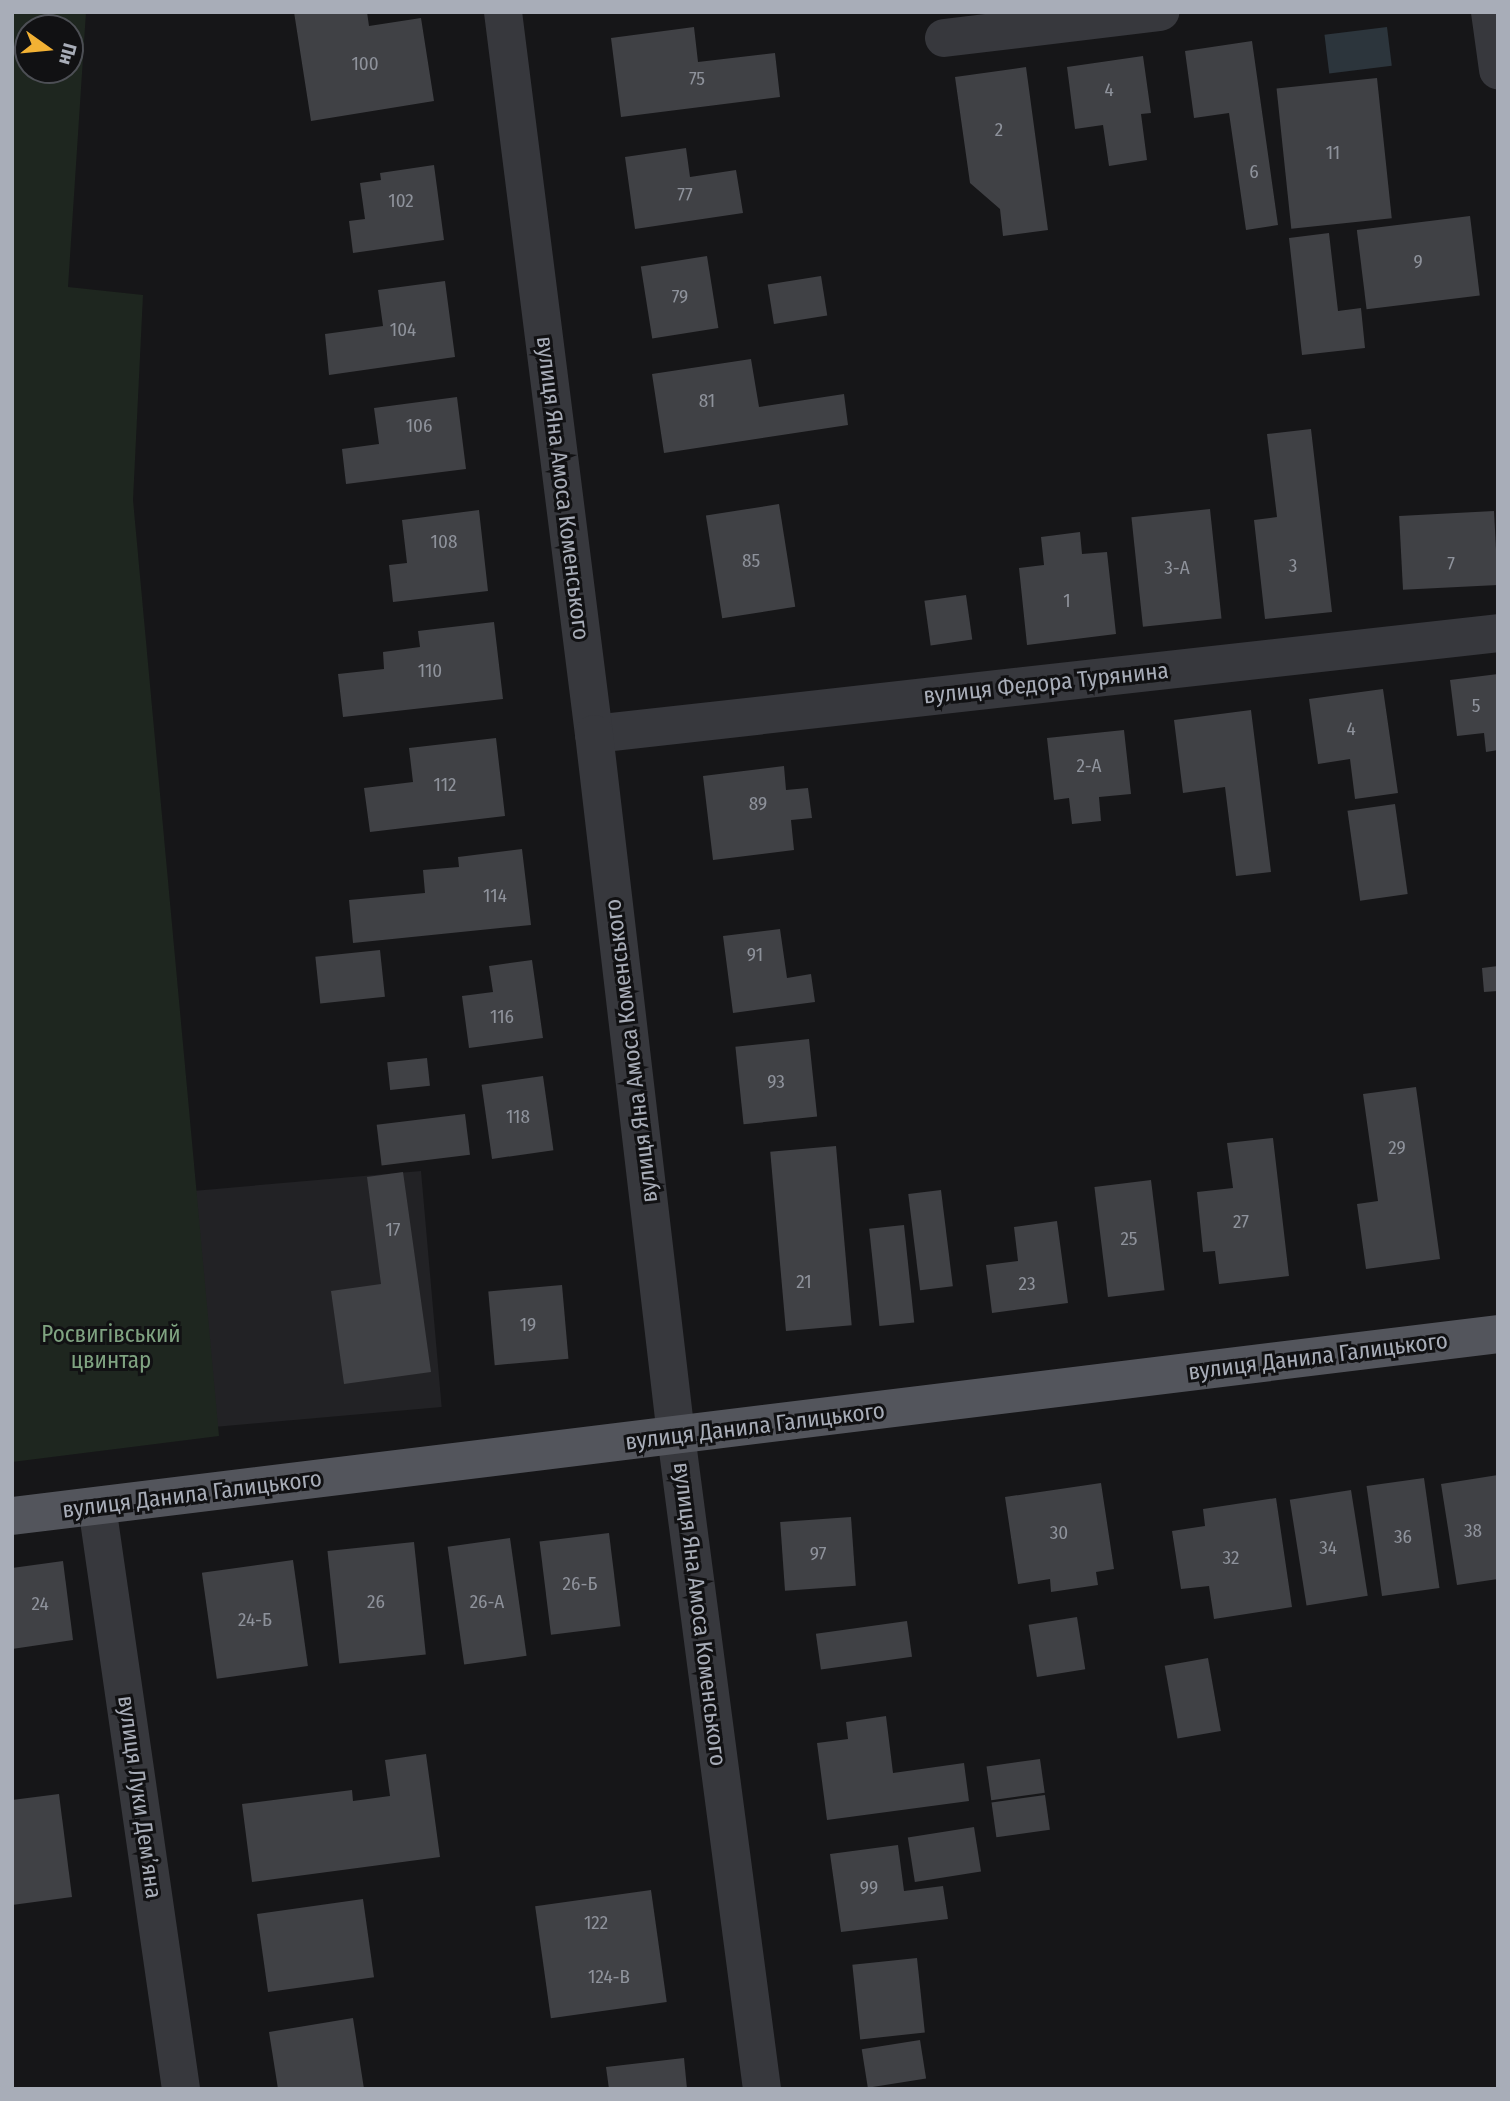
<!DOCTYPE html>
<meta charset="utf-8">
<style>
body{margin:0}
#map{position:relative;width:1510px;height:2101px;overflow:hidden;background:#161618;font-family:"Fira Sans Condensed",sans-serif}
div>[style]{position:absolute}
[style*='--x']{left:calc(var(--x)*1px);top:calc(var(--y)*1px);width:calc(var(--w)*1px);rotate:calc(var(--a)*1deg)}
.built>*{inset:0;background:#222225;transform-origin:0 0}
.green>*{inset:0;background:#1e261f}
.water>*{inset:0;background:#2c353c;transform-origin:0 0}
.building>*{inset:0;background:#404145;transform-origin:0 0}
.minor>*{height:38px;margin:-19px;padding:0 19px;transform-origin:19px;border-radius:19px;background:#37383d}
.tertiary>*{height:38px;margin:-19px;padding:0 19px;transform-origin:19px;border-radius:19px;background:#37383d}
.primary>*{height:38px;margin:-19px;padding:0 19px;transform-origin:19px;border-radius:19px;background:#53555c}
span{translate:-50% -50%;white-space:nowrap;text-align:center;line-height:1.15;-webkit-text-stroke:6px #111113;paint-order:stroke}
.number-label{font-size:19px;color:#8e929b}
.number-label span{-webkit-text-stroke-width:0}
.street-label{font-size:23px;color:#a8adb8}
.park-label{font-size:23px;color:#7fa381}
.frame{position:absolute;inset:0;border:14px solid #a8adb8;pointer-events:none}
.north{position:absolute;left:14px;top:14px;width:70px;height:70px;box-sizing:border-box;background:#111113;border:2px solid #4d4f55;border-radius:50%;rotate:105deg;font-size:19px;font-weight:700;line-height:28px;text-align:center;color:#a8adb8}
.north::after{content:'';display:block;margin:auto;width:24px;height:32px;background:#f2b134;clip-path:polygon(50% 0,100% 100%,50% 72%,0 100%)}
</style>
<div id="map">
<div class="built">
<i style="left:421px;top:1171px;width:237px;height:226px;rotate:85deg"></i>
</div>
<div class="green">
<i style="clip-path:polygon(evenodd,12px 12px,86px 12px,68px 287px,143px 295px,133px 500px,219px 1436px,12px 1462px,12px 12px,28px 28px,70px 28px,70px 70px,28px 70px,28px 28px)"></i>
</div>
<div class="water">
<i style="left:1387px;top:27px;width:39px;height:63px;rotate:83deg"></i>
</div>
<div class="building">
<i style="clip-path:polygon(294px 12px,367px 12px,369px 26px,421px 18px,434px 101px,311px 121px)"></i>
<i style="clip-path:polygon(694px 27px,698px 62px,775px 53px,780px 97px,621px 117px,611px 38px)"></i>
<i style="clip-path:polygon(1252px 41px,1278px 225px,1246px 230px,1229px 113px,1194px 118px,1185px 51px)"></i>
<i style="clip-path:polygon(1143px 56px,1151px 113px,1141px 114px,1147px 160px,1109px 166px,1103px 125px,1075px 129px,1067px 67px)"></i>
<i style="clip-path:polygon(1026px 67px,1048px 230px,1003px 236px,1000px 209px,970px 183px,955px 77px)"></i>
<i style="left:1377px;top:78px;width:141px;height:101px;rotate:84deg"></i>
<i style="clip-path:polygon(686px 148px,690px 177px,736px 170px,743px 213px,635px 229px,625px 157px)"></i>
<i style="clip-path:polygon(434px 165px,444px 240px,353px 253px,349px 221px,365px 219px,360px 183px,381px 180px,380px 173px)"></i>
<i style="left:1470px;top:216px;width:80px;height:114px;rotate:83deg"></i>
<i style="clip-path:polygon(1329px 233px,1338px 311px,1361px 308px,1365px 348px,1302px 355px,1289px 238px)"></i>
<i style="left:707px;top:256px;width:73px;height:67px;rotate:81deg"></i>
<i style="left:821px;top:276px;width:40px;height:54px;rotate:81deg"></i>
<i style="clip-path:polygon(445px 281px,455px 357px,329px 375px,325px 334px,383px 326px,378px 290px)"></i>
<i style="clip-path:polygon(751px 359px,759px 407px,844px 394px,848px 425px,664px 453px,652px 374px)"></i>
<i style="clip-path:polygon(457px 397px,466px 469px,346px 484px,342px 449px,379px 444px,374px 408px)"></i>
<i style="clip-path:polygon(1311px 429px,1332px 612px,1265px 619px,1254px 520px,1277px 517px,1267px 434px)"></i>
<i style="left:779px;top:504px;width:104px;height:74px;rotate:81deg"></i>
<i style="left:1210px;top:509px;width:110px;height:79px;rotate:84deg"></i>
<i style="clip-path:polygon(479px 510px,488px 591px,393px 602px,389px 565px,407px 563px,402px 520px)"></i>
<i style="left:1494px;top:511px;width:74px;height:95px;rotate:87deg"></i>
<i style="clip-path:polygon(1080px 532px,1082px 554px,1107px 552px,1116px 634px,1027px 645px,1019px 568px,1044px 565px,1041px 537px)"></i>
<i style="left:966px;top:595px;width:45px;height:42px;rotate:82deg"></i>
<i style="clip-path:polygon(494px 622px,503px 699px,343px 717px,338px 674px,384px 669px,383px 652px,420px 647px,418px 631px)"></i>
<i style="clip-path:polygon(1498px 674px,1498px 750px,1486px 752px,1484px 733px,1457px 736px,1450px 680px)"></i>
<i style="clip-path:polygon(1383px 689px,1398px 793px,1355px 799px,1350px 759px,1318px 764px,1309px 699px)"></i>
<i style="clip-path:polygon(1251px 710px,1271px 872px,1236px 876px,1225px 787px,1183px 793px,1174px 720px)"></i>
<i style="clip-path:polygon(1124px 730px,1131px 794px,1099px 797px,1101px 821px,1072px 824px,1069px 798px,1054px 800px,1047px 738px)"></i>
<i style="clip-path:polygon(496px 738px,505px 816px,370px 832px,364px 788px,413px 782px,409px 748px)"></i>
<i style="clip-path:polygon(784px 766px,786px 790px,808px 788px,812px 818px,791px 820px,794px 850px,713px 860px,703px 776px)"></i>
<i style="left:1395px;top:804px;width:91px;height:48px;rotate:82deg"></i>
<i style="clip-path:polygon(522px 849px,531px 925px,353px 943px,349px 900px,425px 893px,423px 870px,459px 867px,458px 857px)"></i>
<i style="clip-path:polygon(780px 929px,787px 978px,811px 974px,815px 1002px,733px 1013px,723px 936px)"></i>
<i style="left:380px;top:950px;width:47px;height:65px;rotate:84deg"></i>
<i style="clip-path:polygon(532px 960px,543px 1038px,469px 1048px,462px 996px,493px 992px,489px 966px)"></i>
<i style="clip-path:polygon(1498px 966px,1498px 991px,1484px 992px,1482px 968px)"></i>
<i style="left:809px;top:1039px;width:78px;height:74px;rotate:84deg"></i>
<i style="left:427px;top:1058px;width:28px;height:40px;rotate:84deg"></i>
<i style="left:543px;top:1076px;width:75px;height:62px;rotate:82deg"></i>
<i style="clip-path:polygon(1416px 1087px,1440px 1259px,1366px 1269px,1357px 1204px,1378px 1201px,1363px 1094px)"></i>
<i style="left:465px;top:1114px;width:41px;height:89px;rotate:83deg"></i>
<i style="clip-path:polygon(1273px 1138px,1289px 1276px,1219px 1284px,1215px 1251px,1203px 1252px,1197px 1192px,1233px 1188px,1227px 1143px)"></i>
<i style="left:836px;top:1146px;width:180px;height:66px;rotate:85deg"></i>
<i style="clip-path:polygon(403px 1172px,431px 1372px,344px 1384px,331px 1291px,381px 1284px,367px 1177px)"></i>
<i style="left:1151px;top:1180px;width:111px;height:57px;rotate:83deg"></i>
<i style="left:941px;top:1190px;width:97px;height:33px;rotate:83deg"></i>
<i style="clip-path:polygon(1057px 1221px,1068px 1303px,992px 1313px,986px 1265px,1018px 1261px,1014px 1227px)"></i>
<i style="left:904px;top:1225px;width:98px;height:35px;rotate:84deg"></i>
<i style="left:562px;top:1285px;width:74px;height:74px;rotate:85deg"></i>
<i style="clip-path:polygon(1498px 1475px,1498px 1579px,1457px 1585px,1441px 1484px)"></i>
<i style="left:1424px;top:1478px;width:111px;height:58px;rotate:82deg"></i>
<i style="clip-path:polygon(1101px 1483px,1114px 1569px,1096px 1572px,1098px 1585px,1051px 1592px,1050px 1579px,1018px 1584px,1005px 1497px)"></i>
<i style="left:1351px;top:1490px;width:107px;height:62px;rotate:81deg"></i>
<i style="clip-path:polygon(1276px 1498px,1292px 1607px,1214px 1619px,1209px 1586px,1181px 1589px,1172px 1531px,1205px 1526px,1203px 1509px)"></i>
<i style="left:851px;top:1517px;width:69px;height:71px;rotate:86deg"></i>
<i style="left:609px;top:1533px;width:94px;height:70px;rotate:83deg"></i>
<i style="left:510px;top:1538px;width:119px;height:63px;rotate:82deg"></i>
<i style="left:414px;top:1542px;width:113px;height:87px;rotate:84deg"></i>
<i style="left:293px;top:1560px;width:107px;height:92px;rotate:82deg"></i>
<i style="clip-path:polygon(63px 1561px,73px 1640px,12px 1649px,12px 1568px)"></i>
<i style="left:1077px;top:1617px;width:53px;height:49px;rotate:81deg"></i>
<i style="left:907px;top:1621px;width:36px;height:92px;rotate:82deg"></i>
<i style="left:1208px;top:1658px;width:74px;height:44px;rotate:80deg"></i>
<i style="clip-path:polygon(886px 1716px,893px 1773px,964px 1763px,969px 1801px,827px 1820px,817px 1743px,848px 1739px,846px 1722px)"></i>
<i style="clip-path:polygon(426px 1754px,440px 1857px,252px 1882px,242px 1804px,352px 1790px,353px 1801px,390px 1796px,385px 1760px)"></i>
<i style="left:1040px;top:1759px;width:34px;height:54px;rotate:82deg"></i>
<i style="clip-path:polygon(59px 1794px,72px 1897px,12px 1905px,12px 1800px)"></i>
<i style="left:1045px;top:1795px;width:35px;height:54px;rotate:82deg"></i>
<i style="left:974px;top:1827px;width:45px;height:67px;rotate:81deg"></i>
<i style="clip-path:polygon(898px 1845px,904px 1891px,943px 1886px,948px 1919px,841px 1932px,830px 1854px)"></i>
<i style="left:651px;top:1890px;width:113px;height:117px;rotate:82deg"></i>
<i style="left:363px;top:1899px;width:79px;height:107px;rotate:82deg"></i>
<i style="left:917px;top:1958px;width:75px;height:65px;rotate:84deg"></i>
<i style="clip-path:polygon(353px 2018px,364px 2089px,278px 2089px,269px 2032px)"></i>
<i style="left:920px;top:2040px;width:39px;height:59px;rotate:81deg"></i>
<i style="clip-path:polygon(684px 2058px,687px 2089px,609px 2089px,606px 2067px)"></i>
</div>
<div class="minor">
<i style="--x:1490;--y:12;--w:59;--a:82.1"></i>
<i style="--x:944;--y:38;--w:218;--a:-6.9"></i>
<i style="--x:594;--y:734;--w:910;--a:-6.37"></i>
<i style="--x:676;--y:1435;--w:660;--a:82.51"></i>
<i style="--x:97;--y:1506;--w:589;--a:81.8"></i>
</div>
<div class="tertiary">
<i style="--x:503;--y:12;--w:728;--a:82.82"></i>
<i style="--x:594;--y:734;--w:706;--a:83.33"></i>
</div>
<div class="primary">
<i style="--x:12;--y:1516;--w:1497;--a:-6.98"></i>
</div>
<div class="number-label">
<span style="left:365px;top:64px">100</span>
<span style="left:697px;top:79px">75</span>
<span style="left:1109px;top:90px">4</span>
<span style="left:999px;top:130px">2</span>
<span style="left:1333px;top:153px">11</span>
<span style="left:1254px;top:172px">6</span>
<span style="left:685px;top:195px">77</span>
<span style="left:401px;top:201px">102</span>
<span style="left:1418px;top:262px">9</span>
<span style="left:680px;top:297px">79</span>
<span style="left:403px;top:330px">104</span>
<span style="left:707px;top:401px">81</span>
<span style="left:419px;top:426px">106</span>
<span style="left:444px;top:542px">108</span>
<span style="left:751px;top:561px">85</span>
<span style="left:1451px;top:564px">7</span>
<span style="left:1293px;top:566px">3</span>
<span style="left:1177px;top:568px">3-А</span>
<span style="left:1067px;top:601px">1</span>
<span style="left:430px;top:671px">110</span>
<span style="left:1476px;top:706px">5</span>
<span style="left:1351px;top:729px">4</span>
<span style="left:1089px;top:766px">2-А</span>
<span style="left:445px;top:785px">112</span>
<span style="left:758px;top:804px">89</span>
<span style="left:495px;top:896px">114</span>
<span style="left:755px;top:955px">91</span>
<span style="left:502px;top:1017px">116</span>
<span style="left:776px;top:1082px">93</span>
<span style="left:518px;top:1117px">118</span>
<span style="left:1397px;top:1148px">29</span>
<span style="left:1241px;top:1222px">27</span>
<span style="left:393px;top:1230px">17</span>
<span style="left:1129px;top:1239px">25</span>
<span style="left:804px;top:1282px">21</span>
<span style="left:1027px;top:1284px">23</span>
<span style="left:528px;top:1325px">19</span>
<span style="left:1473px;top:1531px">38</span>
<span style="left:1059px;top:1533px">30</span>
<span style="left:1403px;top:1537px">36</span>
<span style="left:1328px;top:1548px">34</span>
<span style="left:818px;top:1554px">97</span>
<span style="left:1231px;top:1558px">32</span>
<span style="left:580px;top:1584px">26-Б</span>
<span style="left:376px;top:1602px">26</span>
<span style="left:487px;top:1602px">26-А</span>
<span style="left:40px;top:1604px">24</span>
<span style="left:255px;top:1620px">24-Б</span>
<span style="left:869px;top:1888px">99</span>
<span style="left:596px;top:1923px">122</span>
<span style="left:609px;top:1977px">124-В</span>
</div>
<div class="street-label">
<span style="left:563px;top:488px;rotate:83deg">вулиця Яна Амоса Коменського</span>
<span style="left:1046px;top:683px;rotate:-6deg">вулиця Федора Турянина</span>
<span style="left:631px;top:1051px;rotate:-97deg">вулиця Яна Амоса Коменського</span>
<span style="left:1318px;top:1356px;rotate:-7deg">вулиця Данила Галицького</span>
<span style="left:755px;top:1426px;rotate:-7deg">вулиця Данила Галицького</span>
<span style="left:192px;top:1494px;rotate:-7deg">вулиця Данила Галицького</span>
<span style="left:700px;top:1614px;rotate:83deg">вулиця Яна Амоса Коменського</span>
<span style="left:140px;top:1797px;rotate:82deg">вулиця Луки Демʼяна</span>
</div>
<div class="park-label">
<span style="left:111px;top:1347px">Росвигівський<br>цвинтар</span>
</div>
<div class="frame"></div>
<div class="north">Пн</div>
</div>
